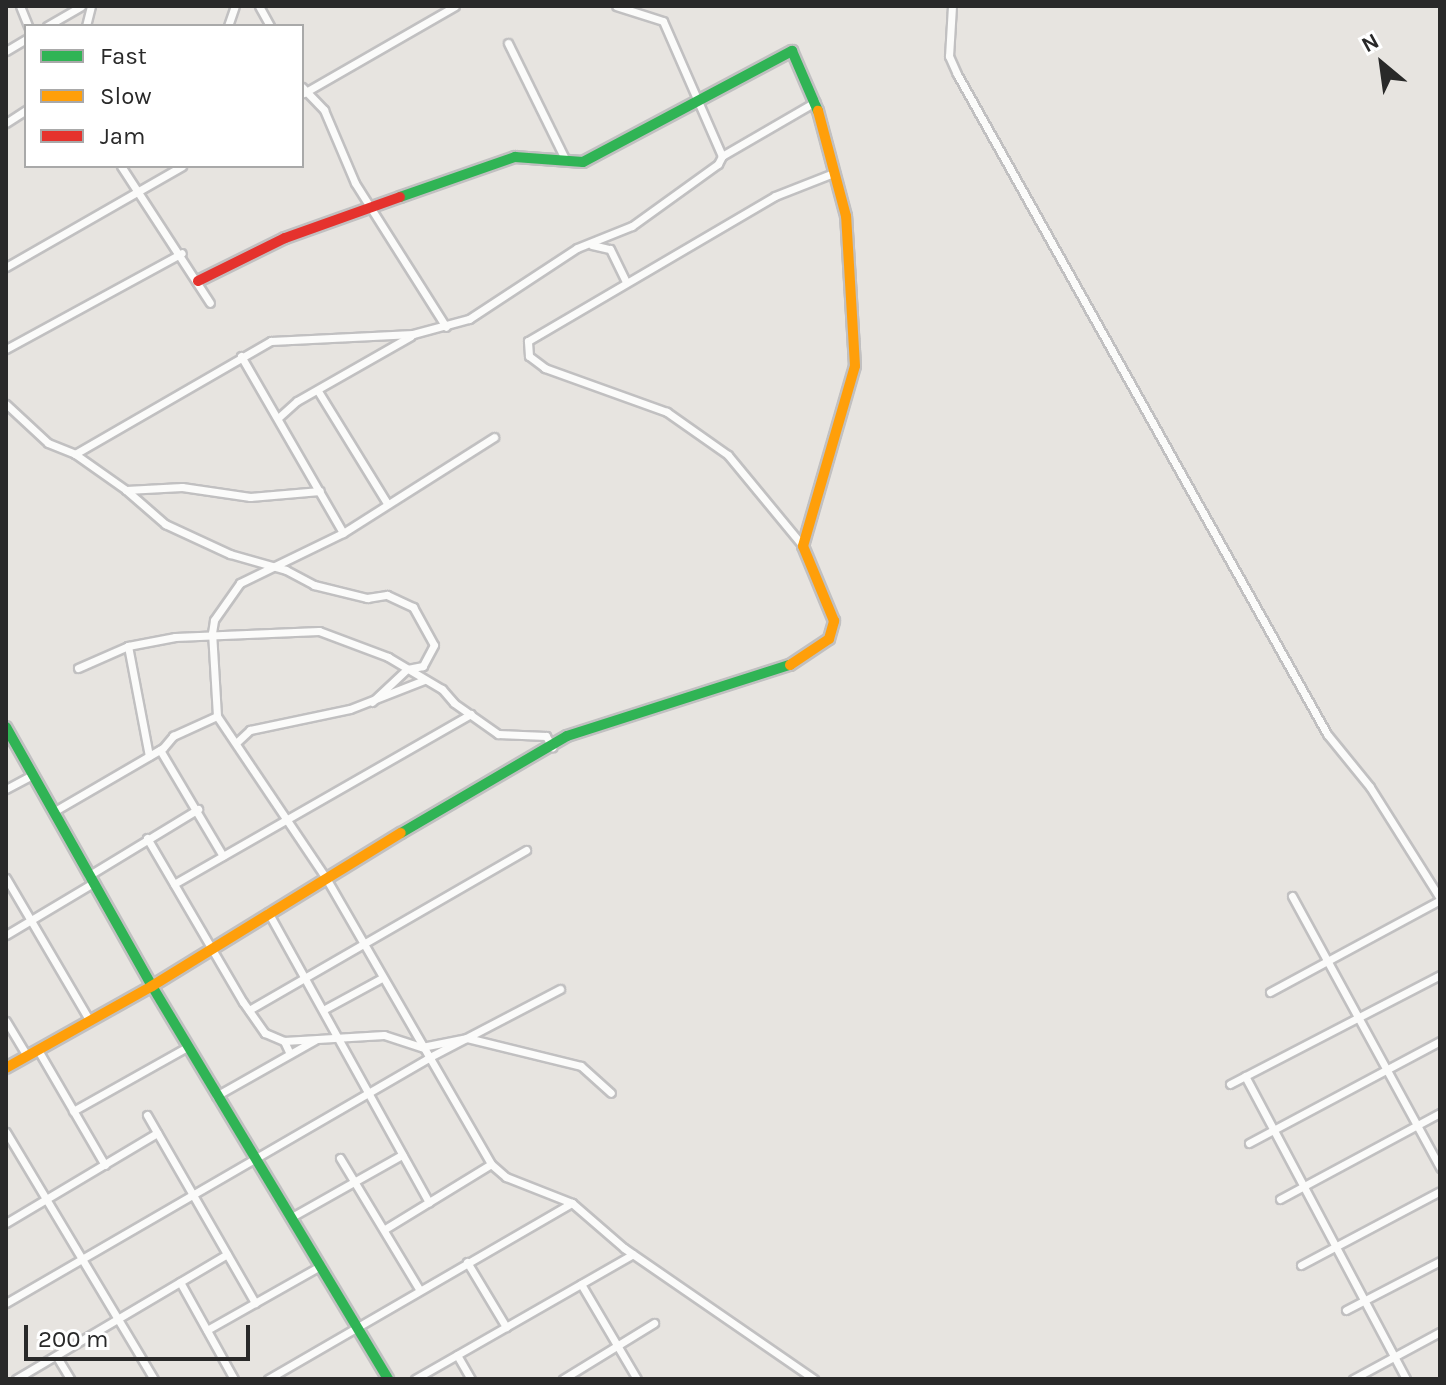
<!DOCTYPE html>
<style>
body{margin:0}
#map{position:relative;width:1446px;height:1385px;overflow:hidden;background:#e7e4e0;font-family:Karla,sans-serif}
div>[style]{position:absolute}
[style*='--x']{left:calc(var(--x)*1px);top:calc(var(--y)*1px);width:calc(var(--w)*1px);rotate:calc(var(--a)*1deg)}
.roads{filter:drop-shadow(2px 0 #c1c0c1) drop-shadow(-2px 0 #c1c0c1) drop-shadow(0 2px #c1c0c1) drop-shadow(0 -2px #c1c0c1)}
.street>*{height:7px;margin:-3.5px;padding:0 3.5px;transform-origin:3.5px;border-radius:3.5px;background:#fbfbfa}
.fast>*{height:10px;margin:-5px;padding:0 5px;transform-origin:5px;border-radius:5px;background:#30b455}
.slow>*{height:10px;margin:-5px;padding:0 5px;transform-origin:5px;border-radius:5px;background:#ff9f0a}
.jam>*{height:10px;margin:-5px;padding:0 5px;transform-origin:5px;border-radius:5px;background:#e5322d}
span{translate:-50% -50%;white-space:nowrap;text-align:center;line-height:1.15;-webkit-text-stroke:6px #fff;paint-order:stroke}
.frame{position:absolute;inset:0;border:8px solid #292929;pointer-events:none}
.legend{position:absolute;left:24px;top:24px;width:280px;height:144px;box-sizing:border-box;background:#fff;border:2px solid #a9a9a9;margin:0;padding:10px 14px;list-style:none;font-size:24px;color:#292929}
.legend li{display:flex;align-items:center;gap:16px;height:40px}
.legend b{width:40px;border:2px solid #a9a9a9}
.north{position:absolute;left:1342px;top:24px;width:80px;height:80px;-webkit-text-stroke:6px #fff;paint-order:stroke;rotate:331deg;font-size:22px;font-weight:700;line-height:32px;text-align:center;color:#292929}
.north::after{content:'';display:block;margin:auto;width:28px;height:36px;background:#292929;clip-path:polygon(50% 0,100% 100%,50% 72%,0 100%)}
.scale{position:absolute;left:24px;top:1325px;width:226px;height:36px;box-sizing:border-box;border:4px solid #292929;border-top:0;padding-left:10px;font-size:24px;line-height:28px;white-space:nowrap;color:#292929;-webkit-text-stroke:6px #fff;paint-order:stroke}
</style>
<div id="map">
<div class="roads">
<div class="street">
<i style="--x:20;--y:6;--w:22;--a:68"></i>
<i style="--x:259;--y:6;--w:23;--a:61"></i>
<i style="--x:952;--y:6;--w:50;--a:93.4"></i>
<i style="--x:949;--y:56;--w:20;--a:66"></i>
<i style="--x:957;--y:74;--w:757;--a:60.72"></i>
<i style="--x:1327;--y:734;--w:68;--a:50.9"></i>
<i style="--x:1370;--y:787;--w:131;--a:57.8"></i>
<i style="--x:47;--y:26;--w:39;--a:-30"></i>
<i style="--x:86;--y:26;--w:21;--a:-76"></i>
<i style="--x:228;--y:26;--w:21;--a:-71"></i>
<i style="--x:508;--y:43;--w:129;--a:63.8"></i>
<i style="--x:6;--y:51;--w:23;--a:-31"></i>
<i style="--x:302;--y:87;--w:32;--a:46"></i>
<i style="--x:324;--y:110;--w:79;--a:67"></i>
<i style="--x:355;--y:183;--w:170;--a:57.7"></i>
<i style="--x:304;--y:93;--w:174;--a:-29.9"></i>
<i style="--x:6;--y:123;--w:24;--a:-33"></i>
<i style="--x:722;--y:156;--w:108;--a:-30.1"></i>
<i style="--x:121;--y:166;--w:163;--a:57"></i>
<i style="--x:592;--y:245;--w:18;--a:13"></i>
<i style="--x:610;--y:249;--w:37;--a:64"></i>
<i style="--x:6;--y:267;--w:203;--a:-29.8"></i>
<i style="--x:6;--y:349;--w:200;--a:-28.6"></i>
<i style="--x:241;--y:356;--w:204;--a:60"></i>
<i style="--x:318;--y:391;--w:132;--a:58.4"></i>
<i style="--x:6;--y:404;--w:57;--a:42.9"></i>
<i style="--x:48;--y:443;--w:29;--a:22"></i>
<i style="--x:75;--y:454;--w:62;--a:35.2"></i>
<i style="--x:126;--y:490;--w:56;--a:-3.1"></i>
<i style="--x:182;--y:487;--w:69;--a:8.4"></i>
<i style="--x:250;--y:497;--w:70;--a:-4.9"></i>
<i style="--x:278;--y:418;--w:25;--a:-42"></i>
<i style="--x:297;--y:401;--w:131;--a:-29.7"></i>
<i style="--x:75;--y:454;--w:226;--a:-30"></i>
<i style="--x:271;--y:341;--w:142;--a:-2.8"></i>
<i style="--x:413;--y:334;--w:58;--a:-15"></i>
<i style="--x:469;--y:319;--w:129;--a:-33.3"></i>
<i style="--x:577;--y:248;--w:59;--a:-21.8"></i>
<i style="--x:632;--y:226;--w:106;--a:-35.8"></i>
<i style="--x:718;--y:164;--w:9;--a:-63"></i>
<i style="--x:722;--y:156;--w:147;--a:-113.6"></i>
<i style="--x:663;--y:21;--w:49;--a:-162.3"></i>
<i style="--x:126;--y:490;--w:52;--a:41.1"></i>
<i style="--x:165;--y:524;--w:72;--a:24.8"></i>
<i style="--x:230;--y:554;--w:58;--a:15.9"></i>
<i style="--x:286;--y:570;--w:32;--a:28"></i>
<i style="--x:314;--y:585;--w:55;--a:13.8"></i>
<i style="--x:367;--y:598;--w:20;--a:-9"></i>
<i style="--x:387;--y:595;--w:29;--a:25"></i>
<i style="--x:413;--y:607;--w:43;--a:61.1"></i>
<i style="--x:434;--y:645;--w:24;--a:118"></i>
<i style="--x:423;--y:666;--w:16;--a:169"></i>
<i style="--x:407;--y:669;--w:48;--a:136.7"></i>
<i style="--x:803;--y:546;--w:118;--a:-129.5"></i>
<i style="--x:728;--y:455;--w:75;--a:-144.8"></i>
<i style="--x:667;--y:412;--w:130;--a:-160.2"></i>
<i style="--x:545;--y:368;--w:20;--a:-143"></i>
<i style="--x:529;--y:356;--w:15;--a:-94"></i>
<i style="--x:528;--y:341;--w:286;--a:-30.4"></i>
<i style="--x:775;--y:196;--w:60;--a:-21.4"></i>
<i style="--x:128;--y:646;--w:112;--a:79.2"></i>
<i style="--x:78;--y:668;--w:55;--a:-23.7"></i>
<i style="--x:128;--y:646;--w:48;--a:-10.8"></i>
<i style="--x:175;--y:637;--w:144;--a:-2.4"></i>
<i style="--x:319;--y:631;--w:74;--a:20.6"></i>
<i style="--x:388;--y:657;--w:63;--a:30.7"></i>
<i style="--x:442;--y:689;--w:18;--a:49"></i>
<i style="--x:454;--y:703;--w:54;--a:35.2"></i>
<i style="--x:498;--y:734;--w:48;--a:2.4"></i>
<i style="--x:546;--y:736;--w:13;--a:61"></i>
<i style="--x:217;--y:716;--w:83;--a:-93.4"></i>
<i style="--x:212;--y:633;--w:13;--a:-81"></i>
<i style="--x:214;--y:620;--w:45;--a:-54.9"></i>
<i style="--x:240;--y:583;--w:114;--a:-25.9"></i>
<i style="--x:343;--y:533;--w:179;--a:-32.4"></i>
<i style="--x:236;--y:743;--w:19;--a:-43"></i>
<i style="--x:250;--y:730;--w:102;--a:-11.9"></i>
<i style="--x:350;--y:709;--w:79;--a:-21.4"></i>
<i style="--x:160;--y:750;--w:123;--a:59.3"></i>
<i style="--x:6;--y:789;--w:30;--a:-28"></i>
<i style="--x:53;--y:812;--w:127;--a:-30.2"></i>
<i style="--x:163;--y:748;--w:16;--a:-50"></i>
<i style="--x:173;--y:736;--w:48;--a:-24.4"></i>
<i style="--x:217;--y:716;--w:195;--a:56.1"></i>
<i style="--x:326;--y:878;--w:330;--a:60"></i>
<i style="--x:491;--y:1164;--w:20;--a:41"></i>
<i style="--x:506;--y:1177;--w:71;--a:21.5"></i>
<i style="--x:572;--y:1203;--w:69;--a:40.9"></i>
<i style="--x:624;--y:1248;--w:231;--a:34.6"></i>
<i style="--x:147;--y:838;--w:190;--a:59.7"></i>
<i style="--x:243;--y:1002;--w:38;--a:55"></i>
<i style="--x:265;--y:1033;--w:21;--a:23"></i>
<i style="--x:284;--y:1041;--w:14;--a:65"></i>
<i style="--x:88;--y:876;--w:129;--a:-31.3"></i>
<i style="--x:6;--y:878;--w:166;--a:59.6"></i>
<i style="--x:174;--y:884;--w:342;--a:-29.8"></i>
<i style="--x:1292;--y:896;--w:310;--a:61.4"></i>
<i style="--x:268;--y:912;--w:332;--a:61"></i>
<i style="--x:6;--y:935;--w:101;--a:-30.9"></i>
<i style="--x:1270;--y:992;--w:193;--a:-28.4"></i>
<i style="--x:249;--y:1010;--w:320;--a:-30"></i>
<i style="--x:323;--y:1010;--w:67;--a:-28.5"></i>
<i style="--x:6;--y:1021;--w:41;--a:59"></i>
<i style="--x:284;--y:1041;--w:100;--a:-3.4"></i>
<i style="--x:384;--y:1035;--w:40;--a:18"></i>
<i style="--x:422;--y:1047;--w:46;--a:-11.3"></i>
<i style="--x:467;--y:1038;--w:117;--a:13.8"></i>
<i style="--x:581;--y:1066;--w:40;--a:42"></i>
<i style="--x:38;--y:1050;--w:133;--a:59.8"></i>
<i style="--x:1245;--y:1076;--w:343;--a:62"></i>
<i style="--x:1230;--y:1084;--w:237;--a:-27.4"></i>
<i style="--x:216;--y:1096;--w:114;--a:-29.5"></i>
<i style="--x:73;--y:1111;--w:131;--a:-29.3"></i>
<i style="--x:147;--y:1115;--w:217;--a:60.1"></i>
<i style="--x:6;--y:1132;--w:288;--a:59.1"></i>
<i style="--x:1249;--y:1143;--w:217;--a:-28.1"></i>
<i style="--x:340;--y:1158;--w:153;--a:58.9"></i>
<i style="--x:1280;--y:1199;--w:182;--a:-28.3"></i>
<i style="--x:290;--y:1218;--w:129;--a:-29.4"></i>
<i style="--x:6;--y:1223;--w:176;--a:-30.8"></i>
<i style="--x:385;--y:1229;--w:124;--a:-31.5"></i>
<i style="--x:467;--y:1262;--w:76;--a:59"></i>
<i style="--x:1301;--y:1265;--w:157;--a:-28"></i>
<i style="--x:180;--y:1282;--w:111;--a:60.9"></i>
<i style="--x:581;--y:1284;--w:110;--a:59.5"></i>
<i style="--x:6;--y:1303;--w:488;--a:-30.1"></i>
<i style="--x:428;--y:1058;--w:149;--a:-27.6"></i>
<i style="--x:1346;--y:1310;--w:106;--a:-27.5"></i>
<i style="--x:207;--y:1330;--w:130;--a:-29.5"></i>
<i style="--x:457;--y:1355;--w:28;--a:60"></i>
<i style="--x:57;--y:1357;--w:26;--a:59"></i>
<i style="--x:16;--y:1379;--w:245;--a:-30.6"></i>
<i style="--x:268;--y:1379;--w:351;--a:-30.1"></i>
<i style="--x:415;--y:1379;--w:251;--a:-29.8"></i>
<i style="--x:563;--y:1379;--w:107;--a:-31.6"></i>
<i style="--x:1353;--y:1379;--w:99;--a:-28.4"></i>
</div>
<div class="fast">
<i style="--x:400;--y:197;--w:122;--a:-19.2"></i>
<i style="--x:515;--y:157;--w:68;--a:4.2"></i>
<i style="--x:583;--y:162;--w:237;--a:-28"></i>
<i style="--x:792;--y:51;--w:65;--a:66.6"></i>
<i style="--x:6;--y:727;--w:297;--a:60.6"></i>
<i style="--x:152;--y:986;--w:458;--a:59"></i>
<i style="--x:401;--y:833;--w:192;--a:-30.3"></i>
<i style="--x:567;--y:736;--w:234;--a:-17.7"></i>
</div>
<div class="slow">
<i style="--x:790;--y:665;--w:47;--a:-33.7"></i>
<i style="--x:829;--y:639;--w:19;--a:-74"></i>
<i style="--x:834;--y:621;--w:81;--a:-112.5"></i>
<i style="--x:803;--y:546;--w:187;--a:-73.9"></i>
<i style="--x:855;--y:366;--w:150;--a:-93.4"></i>
<i style="--x:846;--y:216;--w:109;--a:-104.9"></i>
<i style="--x:6;--y:1068;--w:167;--a:-29.3"></i>
<i style="--x:152;--y:986;--w:292;--a:-31.6"></i>
</div>
<div class="jam">
<i style="--x:198;--y:281;--w:97;--a:-26.3"></i>
<i style="--x:285;--y:238;--w:122;--a:-19.6"></i>
</div>
</div>
<div class="frame"></div>
<ul class="legend">
<li><b style="height:10px;background:#30b455"></b>Fast</li>
<li><b style="height:10px;background:#ff9f0a"></b>Slow</li>
<li><b style="height:10px;background:#e5322d"></b>Jam</li>
</ul>
<div class="north">N</div>
<div class="scale">200 m</div>
</div>
